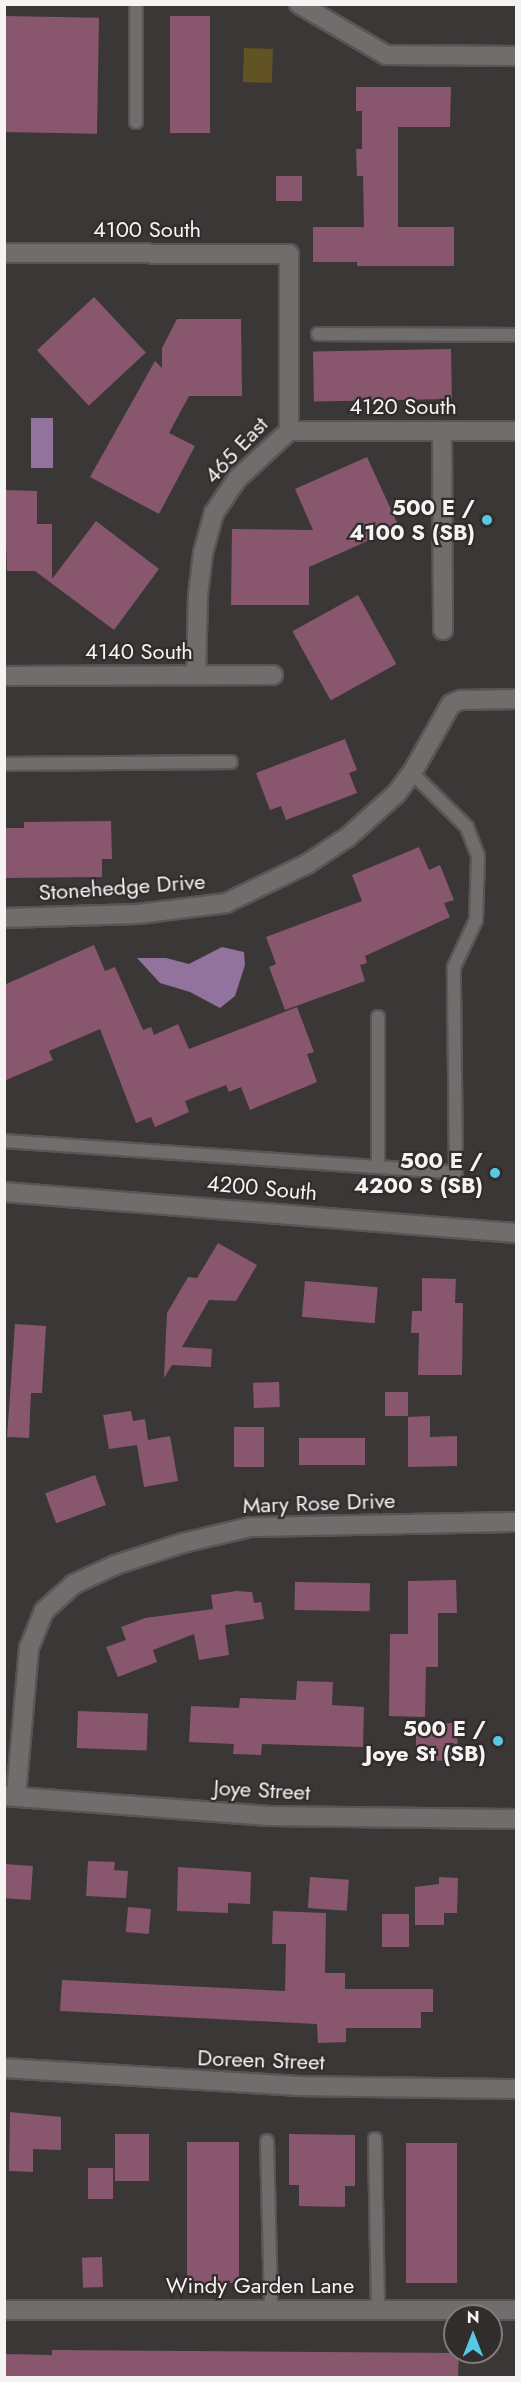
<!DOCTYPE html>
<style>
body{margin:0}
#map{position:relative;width:521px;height:2382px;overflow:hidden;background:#3a3736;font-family:Jost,sans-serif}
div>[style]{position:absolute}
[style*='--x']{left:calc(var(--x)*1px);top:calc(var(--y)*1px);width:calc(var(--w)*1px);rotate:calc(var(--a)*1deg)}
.green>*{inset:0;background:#615324;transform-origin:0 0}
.water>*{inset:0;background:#92739d;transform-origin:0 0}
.building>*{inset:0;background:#88576d;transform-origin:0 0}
.roads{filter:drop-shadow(2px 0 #585655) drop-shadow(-2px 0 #585655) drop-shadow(0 2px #585655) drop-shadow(0 -2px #585655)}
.lane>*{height:12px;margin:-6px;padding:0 6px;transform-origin:6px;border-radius:6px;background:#716d6d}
.street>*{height:18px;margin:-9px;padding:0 9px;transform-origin:9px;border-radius:9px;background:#716d6d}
.dots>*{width:16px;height:16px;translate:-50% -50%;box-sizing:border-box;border:3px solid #302d2c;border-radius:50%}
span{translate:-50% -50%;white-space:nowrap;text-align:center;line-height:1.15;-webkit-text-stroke:4.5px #302d2c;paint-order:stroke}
.street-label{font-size:22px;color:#f6f4f3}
.poi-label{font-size:22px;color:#f6f4f3;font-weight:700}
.right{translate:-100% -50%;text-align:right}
.frame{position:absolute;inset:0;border:6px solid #f6f4f3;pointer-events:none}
.north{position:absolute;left:443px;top:2304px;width:60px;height:60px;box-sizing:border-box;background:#302d2c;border:2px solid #7f7d7c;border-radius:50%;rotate:0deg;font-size:16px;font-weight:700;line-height:24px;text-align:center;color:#f6f4f3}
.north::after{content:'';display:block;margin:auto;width:21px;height:27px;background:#57c9e3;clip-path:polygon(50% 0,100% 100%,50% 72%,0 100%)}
</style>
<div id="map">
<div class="green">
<i style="left:244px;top:48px;width:29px;height:34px;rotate:2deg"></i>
</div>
<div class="water">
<i style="left:31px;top:418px;width:22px;height:50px"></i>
<i style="clip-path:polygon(222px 947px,244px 952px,245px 965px,235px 996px,220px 1008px,190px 992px,160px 983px,137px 958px,166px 958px,189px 964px)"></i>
</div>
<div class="building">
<i style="left:4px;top:16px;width:95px;height:116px;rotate:1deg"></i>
<i style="left:170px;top:16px;width:40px;height:117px"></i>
<i style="clip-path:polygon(356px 87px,451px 87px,450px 127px,398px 127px,398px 227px,454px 227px,454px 266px,357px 266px,357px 262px,313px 262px,313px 227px,364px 227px,363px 176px,357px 176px,356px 149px,362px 149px,362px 111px,356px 111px)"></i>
<i style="left:276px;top:176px;width:26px;height:25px"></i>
<i style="left:94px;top:297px;width:76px;height:78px;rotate:47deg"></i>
<i style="clip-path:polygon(177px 319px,241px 319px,242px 396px,189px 396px,169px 433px,195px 446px,159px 514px,90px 477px,155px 361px,162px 368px,162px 348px)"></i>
<i style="left:451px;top:349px;width:50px;height:138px;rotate:89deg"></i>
<i style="clip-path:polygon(367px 457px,399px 527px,309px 567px,309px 605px,231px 605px,232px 529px,313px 530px,295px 489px)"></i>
<i style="clip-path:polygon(4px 490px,37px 491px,37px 524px,52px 524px,52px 579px,96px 521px,159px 569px,114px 630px,35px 571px,7px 571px)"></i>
<i style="left:358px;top:595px;width:79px;height:75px;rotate:61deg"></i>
<i style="clip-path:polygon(345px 739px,357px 770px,349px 773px,357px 793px,286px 820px,281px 806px,270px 810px,256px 773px)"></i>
<i style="clip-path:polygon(111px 821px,112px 859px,102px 859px,102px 877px,4px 878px,4px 828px,24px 828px,24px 822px)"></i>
<i style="clip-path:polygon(419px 847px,429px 870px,440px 865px,454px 900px,444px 903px,450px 917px,365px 956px,367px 963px,360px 965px,365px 981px,285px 1010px,269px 967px,276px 964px,266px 937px,362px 901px,352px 875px)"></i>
<i style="clip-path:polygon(94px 945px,105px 971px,115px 967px,143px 1030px,151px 1027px,154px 1035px,178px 1024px,189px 1049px,297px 1007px,314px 1052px,307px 1054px,317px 1082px,250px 1110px,241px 1087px,229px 1092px,226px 1085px,185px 1101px,189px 1112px,155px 1127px,151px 1117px,136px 1123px,100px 1029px,49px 1051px,53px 1060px,4px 1081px,4px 985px)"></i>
<i style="clip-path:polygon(218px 1243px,257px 1265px,236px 1301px,209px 1300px,182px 1347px,212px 1349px,211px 1367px,172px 1365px,164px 1378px,167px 1313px,188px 1277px,197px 1278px)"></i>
<i style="clip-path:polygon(422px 1278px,456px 1279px,455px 1303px,463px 1303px,462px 1375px,418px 1375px,419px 1333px,411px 1333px,412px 1311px,422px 1311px)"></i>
<i style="left:305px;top:1281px;width:73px;height:36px;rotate:5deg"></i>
<i style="clip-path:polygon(15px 1324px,46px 1326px,42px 1393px,31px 1393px,29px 1438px,7px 1437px)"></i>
<i style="left:279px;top:1382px;width:25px;height:26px;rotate:88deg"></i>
<i style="left:385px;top:1392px;width:23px;height:24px"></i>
<i style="clip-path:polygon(131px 1411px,133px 1421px,145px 1419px,148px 1440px,170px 1436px,178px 1481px,144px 1487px,137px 1445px,109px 1449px,103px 1415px)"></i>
<i style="clip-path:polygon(430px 1416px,430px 1437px,457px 1436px,457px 1466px,408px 1467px,408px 1417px)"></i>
<i style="left:234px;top:1427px;width:30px;height:40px"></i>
<i style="left:299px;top:1438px;width:66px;height:27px"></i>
<i style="left:95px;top:1475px;width:32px;height:53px;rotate:70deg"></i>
<i style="clip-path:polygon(456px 1580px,457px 1613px,438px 1613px,438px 1667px,426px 1667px,425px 1717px,389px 1716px,390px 1634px,408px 1634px,408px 1581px)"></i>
<i style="left:295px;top:1582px;width:75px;height:28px;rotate:1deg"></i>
<i style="clip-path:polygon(236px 1591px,252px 1592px,254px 1603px,261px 1602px,264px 1619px,225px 1625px,229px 1655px,199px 1660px,194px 1634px,153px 1650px,157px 1662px,118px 1677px,106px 1647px,126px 1640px,121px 1627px,145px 1618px,213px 1609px,211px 1595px)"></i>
<i style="clip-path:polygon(297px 1681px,333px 1682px,332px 1705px,364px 1707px,363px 1747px,262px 1744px,261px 1755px,233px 1754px,234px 1744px,189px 1742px,191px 1706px,239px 1708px,240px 1698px,296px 1700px)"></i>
<i style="left:78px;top:1711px;width:70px;height:37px;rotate:2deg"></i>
<i style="clip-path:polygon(457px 1723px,458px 1760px,430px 1761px,430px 1753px,416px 1753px,416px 1724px)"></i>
<i style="clip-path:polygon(88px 1861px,115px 1862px,114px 1870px,128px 1871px,126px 1898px,86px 1896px)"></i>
<i style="left:4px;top:1864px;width:29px;height:34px;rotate:4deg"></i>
<i style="clip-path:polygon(178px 1867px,251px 1872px,250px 1904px,228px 1903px,228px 1913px,177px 1911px)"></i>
<i style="left:310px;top:1877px;width:39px;height:31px;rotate:4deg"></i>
<i style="clip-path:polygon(439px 1877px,458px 1878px,457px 1913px,444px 1913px,444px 1925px,415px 1925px,415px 1887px,439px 1884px)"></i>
<i style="left:128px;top:1907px;width:23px;height:25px;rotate:5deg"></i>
<i style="clip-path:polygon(273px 1911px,326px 1913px,325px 1973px,345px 1973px,345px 1989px,433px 1989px,433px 2012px,421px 2012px,421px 2028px,346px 2028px,346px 2042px,318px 2043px,317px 2024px,60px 2011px,62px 1980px,285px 1991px,286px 1944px,272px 1944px)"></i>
<i style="left:382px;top:1914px;width:27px;height:33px"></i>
<i style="clip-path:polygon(10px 2112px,61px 2117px,61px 2150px,33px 2149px,33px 2172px,9px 2171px)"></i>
<i style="left:115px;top:2134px;width:34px;height:47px"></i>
<i style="clip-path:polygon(289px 2134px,355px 2135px,355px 2186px,345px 2186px,345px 2207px,299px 2206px,299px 2185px,289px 2185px)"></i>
<i style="left:187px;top:2142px;width:52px;height:141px"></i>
<i style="left:457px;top:2143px;width:140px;height:51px;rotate:90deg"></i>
<i style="left:88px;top:2168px;width:25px;height:31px"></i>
<i style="left:102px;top:2257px;width:30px;height:20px;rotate:88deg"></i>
<i style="clip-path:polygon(52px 2350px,459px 2353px,458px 2378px,4px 2378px,4px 2354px,52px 2355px)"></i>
</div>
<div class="roads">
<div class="lane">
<i style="--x:136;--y:4;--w:118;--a:90"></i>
<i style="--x:318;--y:334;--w:198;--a:0.3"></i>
<i style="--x:4;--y:764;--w:227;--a:-0.5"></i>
<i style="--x:378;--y:1017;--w:150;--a:90"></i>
<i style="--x:4;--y:1141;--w:453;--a:4"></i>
<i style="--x:456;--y:1173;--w:206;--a:-90.6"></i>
<i style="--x:454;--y:967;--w:52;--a:-64.9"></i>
<i style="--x:476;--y:920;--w:64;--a:-88.2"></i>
<i style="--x:478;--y:856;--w:31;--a:-111"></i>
<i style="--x:467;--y:827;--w:77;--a:-135.5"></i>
<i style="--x:375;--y:2139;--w:170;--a:89"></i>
<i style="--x:267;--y:2141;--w:169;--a:88.6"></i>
</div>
<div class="street">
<i style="--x:299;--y:4;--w:101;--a:30.4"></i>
<i style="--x:386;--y:55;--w:130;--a:0.4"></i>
<i style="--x:4;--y:253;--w:285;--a:0.2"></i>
<i style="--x:289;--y:254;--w:177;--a:90"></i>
<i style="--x:289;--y:431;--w:71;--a:137.3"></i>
<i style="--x:237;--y:479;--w:41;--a:124.1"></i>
<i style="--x:214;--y:513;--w:41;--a:105.4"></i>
<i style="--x:203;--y:553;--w:42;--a:96.8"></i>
<i style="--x:198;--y:595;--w:80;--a:91.4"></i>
<i style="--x:289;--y:431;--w:227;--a:0"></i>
<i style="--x:442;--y:431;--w:199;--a:89.7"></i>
<i style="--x:4;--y:676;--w:269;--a:-0.2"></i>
<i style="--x:4;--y:918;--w:134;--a:-1.7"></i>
<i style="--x:138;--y:914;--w:89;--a:-7.1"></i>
<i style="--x:226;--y:903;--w:90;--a:-25.7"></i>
<i style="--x:307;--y:864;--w:49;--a:-33.4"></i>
<i style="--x:348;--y:837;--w:64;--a:-41.9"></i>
<i style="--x:396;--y:794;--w:26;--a:-53"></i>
<i style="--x:412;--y:773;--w:79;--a:-60.5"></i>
<i style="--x:451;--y:704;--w:11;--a:-22"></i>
<i style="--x:461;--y:700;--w:55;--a:-1"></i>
<i style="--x:4;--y:1192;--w:514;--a:4.58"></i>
<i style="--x:4;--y:1796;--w:266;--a:4.3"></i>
<i style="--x:269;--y:1816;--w:247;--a:0.7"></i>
<i style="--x:16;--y:1796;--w:149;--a:-85"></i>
<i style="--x:29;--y:1648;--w:40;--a:-68"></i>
<i style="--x:44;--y:1611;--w:40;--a:-42"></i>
<i style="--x:74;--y:1584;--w:45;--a:-24.9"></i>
<i style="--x:115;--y:1565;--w:71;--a:-17.9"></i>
<i style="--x:183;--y:1543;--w:69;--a:-13.4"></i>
<i style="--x:250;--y:1527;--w:266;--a:-1.1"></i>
<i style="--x:4;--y:2068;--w:292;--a:3.5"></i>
<i style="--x:295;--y:2086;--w:221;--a:0.8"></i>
<i style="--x:4;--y:2310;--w:512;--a:0"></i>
</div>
</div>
<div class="dots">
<i style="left:487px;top:520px;background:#57c9e3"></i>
<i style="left:495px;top:1173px;background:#57c9e3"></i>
<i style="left:498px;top:1741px;background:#57c9e3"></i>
</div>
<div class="street-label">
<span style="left:147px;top:230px">4100 South</span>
<span style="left:403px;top:407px">4120 South</span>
<span style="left:236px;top:450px;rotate:-47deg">465 East</span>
<span style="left:139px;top:652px">4140 South</span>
<span style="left:122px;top:887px;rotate:-4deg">Stonehedge Drive</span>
<span style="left:262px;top:1188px;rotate:5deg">4200 South</span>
<span style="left:319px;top:1503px;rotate:-2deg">Mary Rose Drive</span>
<span style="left:262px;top:1790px;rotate:3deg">Joye Street</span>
<span style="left:261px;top:2060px;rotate:2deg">Doreen Street</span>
<span style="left:260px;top:2286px">Windy Garden Lane</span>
</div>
<div class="poi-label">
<span class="right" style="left:475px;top:520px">500 E /<br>4100 S (SB)</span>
<span class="right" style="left:483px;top:1173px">500 E /<br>4200 S (SB)</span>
<span class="right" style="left:486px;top:1741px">500 E /<br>Joye St (SB)</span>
</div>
<div class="frame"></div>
<div class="north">N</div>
</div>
